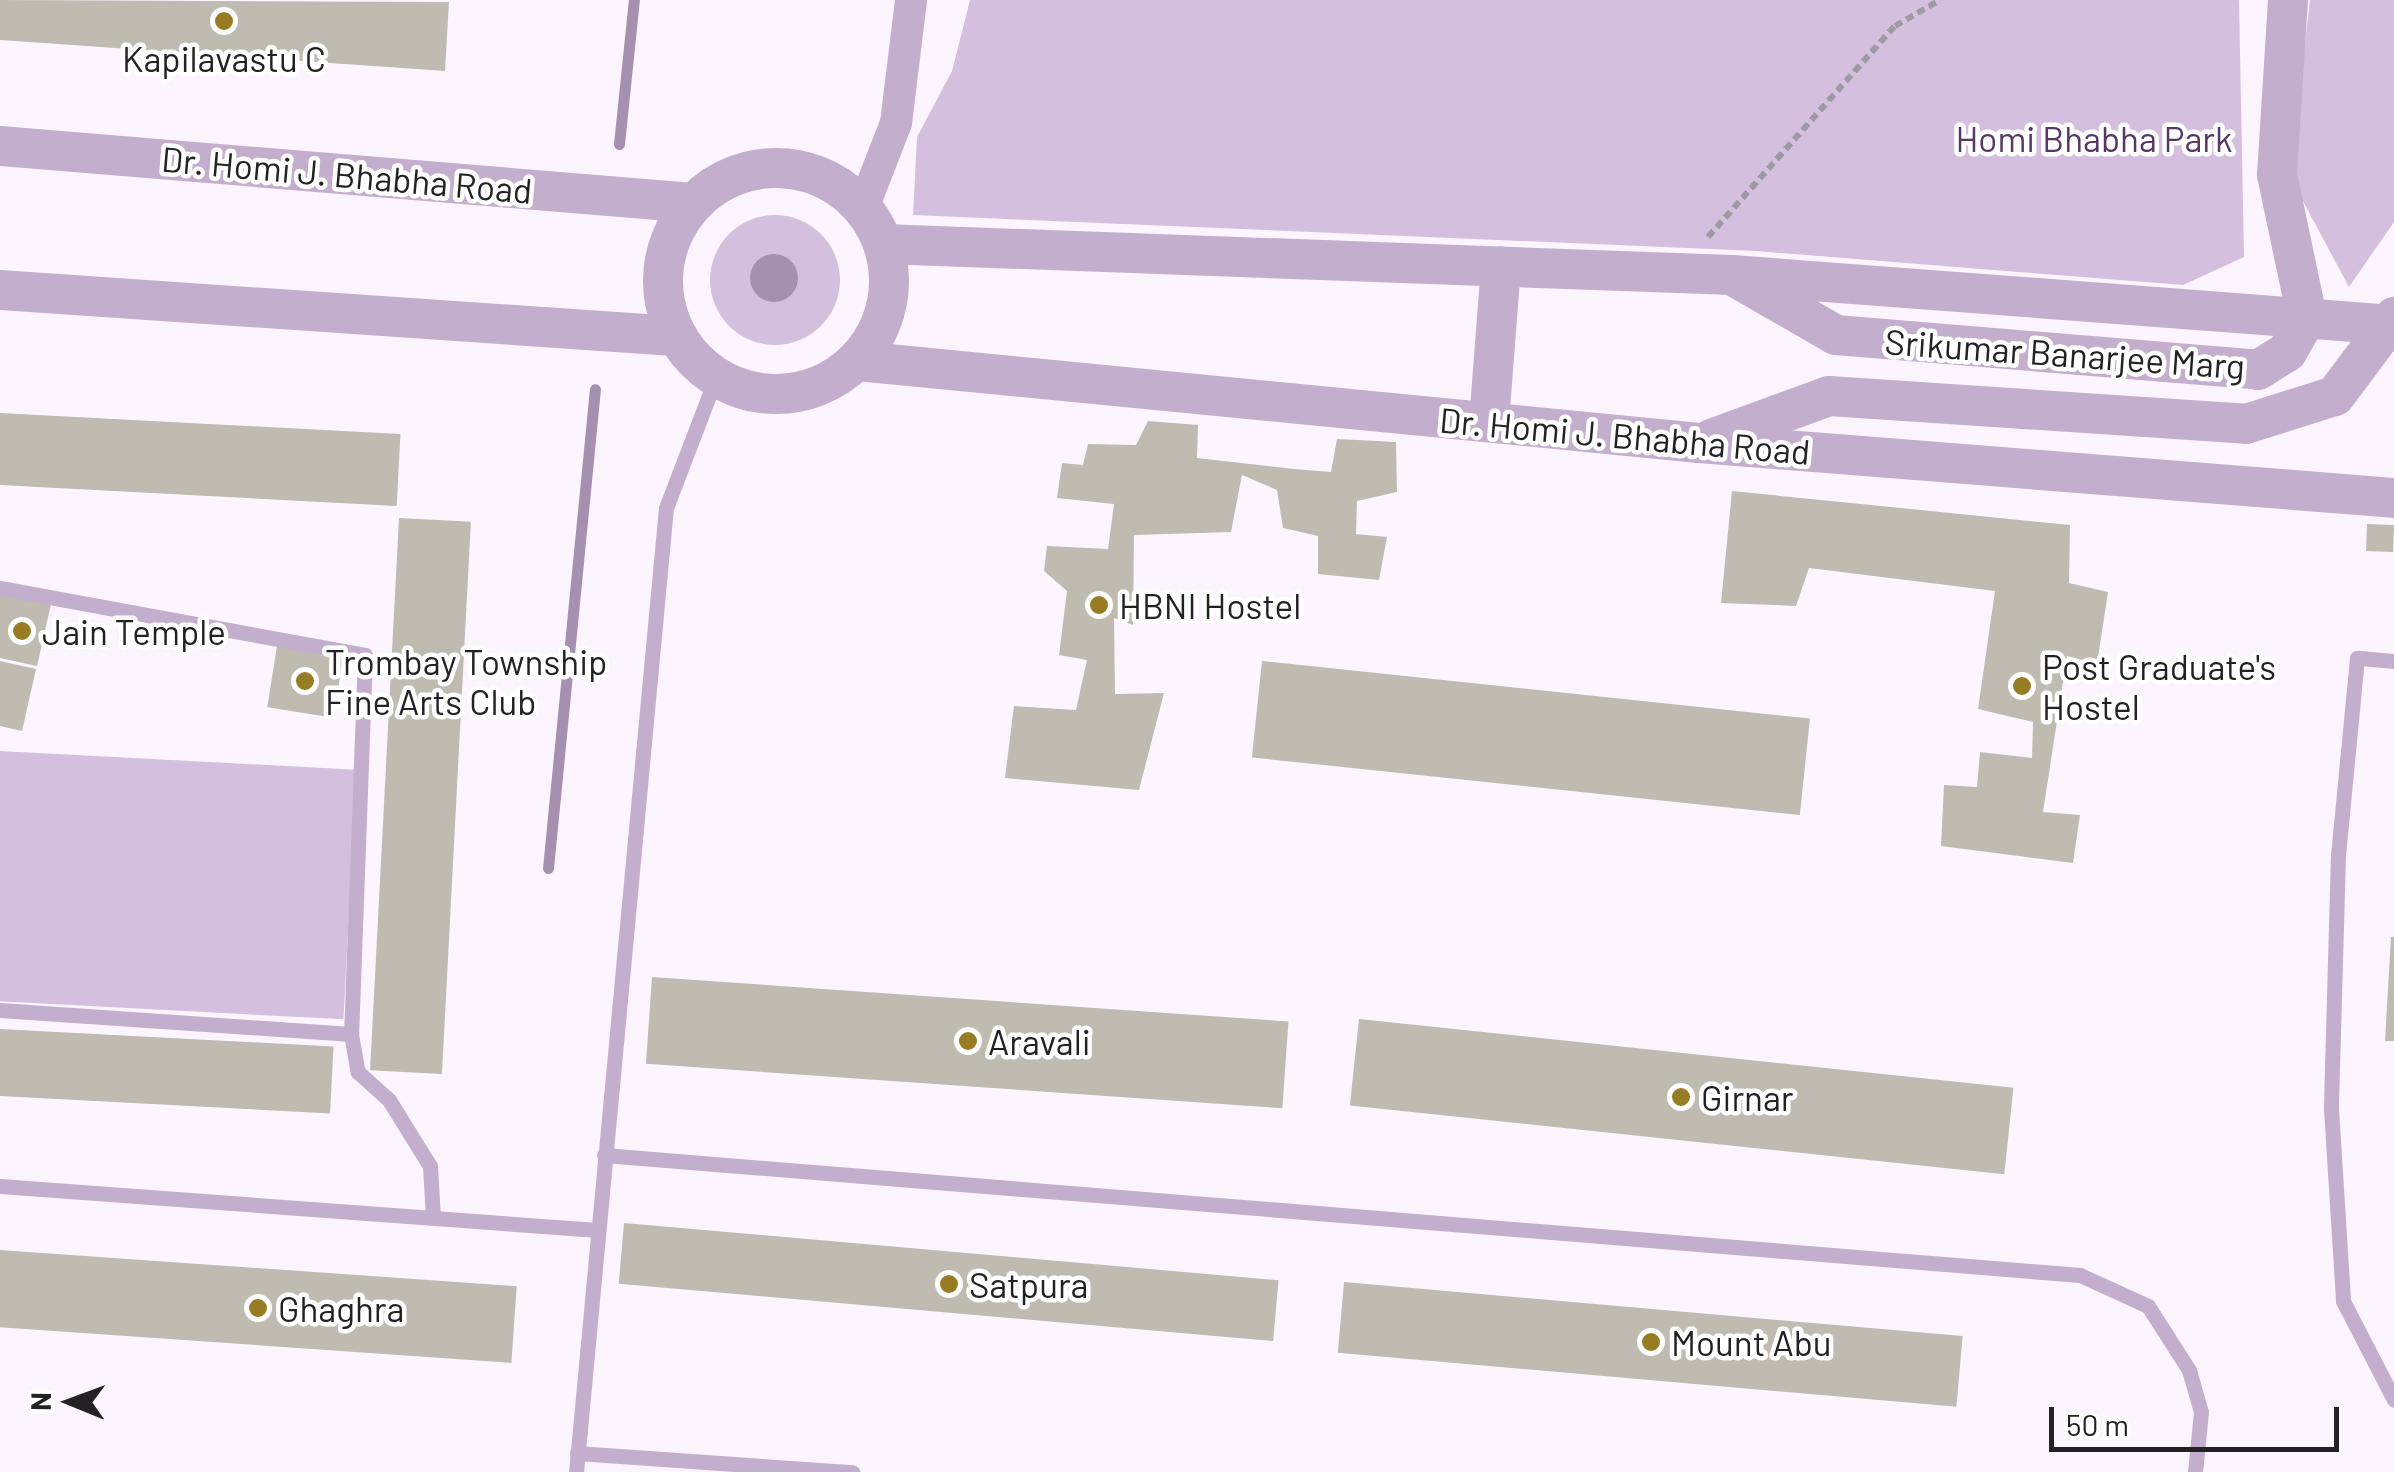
<!DOCTYPE html>
<style>
body{margin:0}
#map{position:relative;width:2394px;height:1472px;overflow:hidden;background:#fcf5ff;font-family:Barlow,sans-serif}
div>[style]{position:absolute}
[style*='--x']{left:calc(var(--x)*1px);top:calc(var(--y)*1px);width:calc(var(--w)*1px);rotate:calc(var(--a)*1deg)}
.green>*{inset:0;background:#d4c0de;transform-origin:0 0}
.round{border-radius:50%}
.water>*{inset:0;background:#a590b0}
.stream>*{height:11px;margin:-5.5px;padding:0 5.5px;transform-origin:5.5px;border-radius:5.5px;background:#a590b0}
.building>*{inset:0;background:#bfbbb1;transform-origin:0 0}
.path>*{height:6px;margin-top:-3px;transform-origin:0;background:repeating-linear-gradient(90deg,#9f99a1 0 8px,transparent 0 13px)}
.service>*{height:15px;margin:-7.5px;padding:0 7.5px;transform-origin:7.5px;border-radius:7.5px;background:#c4aece}
.minor>*{height:32px;margin:-16px;padding:0 16px;transform-origin:16px;border-radius:16px;background:#c4aece}
.tertiary>*{height:40px;margin:-20px;padding:0 20px;transform-origin:20px;border-radius:20px;background:#c4aece}
.tertiary>.ring{margin:-20px;padding:0;box-sizing:content-box;background:none;border:40px solid #c4aece;border-radius:50%}
.dots>*{width:28px;height:28px;translate:-50% -50%;box-sizing:border-box;border:5px solid #fff;border-radius:50%}
span{translate:-50% -50%;white-space:nowrap;text-align:center;line-height:1.15;-webkit-text-stroke:9px #fff;paint-order:stroke}
.poi-label{font-size:35px;color:#242125}
.left{translate:0 -50%;text-align:left}
.park-label{font-size:35px;color:#573865}
.street-label{font-size:35px;color:#242125}
.north{position:absolute;left:20px;top:1352px;width:100px;height:100px;-webkit-text-stroke:8px #fff;paint-order:stroke;rotate:271deg;font-size:28px;font-weight:700;line-height:40px;text-align:center;color:#242125}
.north::after{content:'';display:block;margin:auto;width:35px;height:45px;background:#242125;clip-path:polygon(50% 0,100% 100%,50% 72%,0 100%)}
.scale{position:absolute;left:2049px;top:1407px;width:290px;height:45px;box-sizing:border-box;border:5px solid #242125;border-top:0;padding-left:12px;font-size:30px;line-height:35px;white-space:nowrap;color:#242125;-webkit-text-stroke:8px #fff;paint-order:stroke}
</style>
<div id="map">
<div class="green">
<i style="clip-path:polygon(970px 0,2239px 0,2244px 257px,2183px 285px,1756px 251px,913px 215px,917px 137px,952px 71px)"></i>
<i style="clip-path:polygon(2310px 0,2394px 0,2394px 222px,2349px 287px,2290px 177px)"></i>
<i class="round" style="left:710px;top:215px;width:130px;height:130px"></i>
<i style="left:0;top:751px;width:357px;height:250px;rotate:3deg"></i>
</div>
<div class="water">
<i class="round" style="left:750px;top:254px;width:48px;height:48px"></i>
</div>
<div class="stream">
<i style="--x:619;--y:144;--w:145;--a:-84.1"></i>
<i style="--x:548;--y:868;--w:481;--a:-84.4"></i>
</div>
<div class="building">
<i style="clip-path:polygon(0 0,449px 2px,445px 71px,0 40px)"></i>
<i style="left:0;top:413px;width:401px;height:72px;rotate:3deg"></i>
<i style="clip-path:polygon(1148px 421px,1198px 425px,1197px 458px,1294px 469px,1331px 472px,1337px 439px,1396px 442px,1397px 492px,1357px 501px,1356px 534px,1387px 537px,1379px 580px,1318px 574px,1318px 536px,1283px 528px,1277px 490px,1242px 475px,1231px 532px,1134px 535px,1133px 625px,1114px 618px,1115px 694px,1164px 693px,1139px 790px,1005px 778px,1014px 706px,1076px 710px,1087px 660px,1059px 655px,1067px 591px,1044px 571px,1047px 546px,1108px 549px,1114px 504px,1057px 498px,1062px 463px,1083px 465px,1088px 444px,1136px 445px)"></i>
<i style="clip-path:polygon(1732px 491px,2070px 525px,2069px 583px,2108px 592px,2097px 664px,2067px 656px,2043px 812px,2080px 815px,2073px 863px,1941px 846px,1944px 785px,1977px 787px,1980px 752px,2032px 758px,2033px 722px,1978px 709px,1995px 591px,1809px 568px,1796px 606px,1721px 603px)"></i>
<i style="left:399px;top:518px;width:72px;height:553px;rotate:3deg"></i>
<i style="left:2367px;top:524px;width:27px;height:27px;rotate:2deg"></i>
<i style="clip-path:polygon(0 593px,51px 604px,37px 666px,0 658px)"></i>
<i style="left:277px;top:646px;width:67px;height:62px;rotate:9deg"></i>
<i style="clip-path:polygon(0 661px,36px 669px,22px 731px,0 726px)"></i>
<i style="left:1262px;top:661px;width:551px;height:97px;rotate:6deg"></i>
<i style="clip-path:polygon(2391px 937px,2394px 937px,2394px 1041px,2385px 1041px)"></i>
<i style="left:652px;top:977px;width:638px;height:87px;rotate:4deg"></i>
<i style="left:1359px;top:1019px;width:658px;height:87px;rotate:6deg"></i>
<i style="left:0;top:1029px;width:334px;height:67px;rotate:3deg"></i>
<i style="left:624px;top:1223px;width:657px;height:61px;rotate:5deg"></i>
<i style="left:0;top:1250px;width:518px;height:77px;rotate:4deg"></i>
<i style="left:1344px;top:1282px;width:621px;height:71px;rotate:5deg"></i>
</div>
<div class="path">
<i style="--x:1708;--y:237;--w:282;--a:-48.5"></i>
<i style="--x:1895;--y:26;--w:52;--a:-30"></i>
</div>
<div class="service">
<i style="--x:0;--y:588;--w:371;--a:10.4"></i>
<i style="--x:365;--y:655;--w:379;--a:92.1"></i>
<i style="--x:351;--y:1034;--w:352;--a:-176.1"></i>
<i style="--x:2394;--y:661;--w:37;--a:-175"></i>
<i style="--x:2357;--y:658;--w:197;--a:95.5"></i>
<i style="--x:2338;--y:854;--w:255;--a:91.6"></i>
<i style="--x:2331;--y:1109;--w:192;--a:86.4"></i>
<i style="--x:2343;--y:1301;--w:111;--a:62.7"></i>
<i style="--x:351;--y:1034;--w:39;--a:80"></i>
<i style="--x:358;--y:1072;--w:42;--a:42.1"></i>
<i style="--x:389;--y:1100;--w:78;--a:58.2"></i>
<i style="--x:430;--y:1166;--w:52;--a:86.7"></i>
<i style="--x:604;--y:1155;--w:1481;--a:4.65"></i>
<i style="--x:2080;--y:1275;--w:75;--a:24.5"></i>
<i style="--x:2148;--y:1306;--w:76;--a:57.4"></i>
<i style="--x:2189;--y:1370;--w:44;--a:74.1"></i>
<i style="--x:2201;--y:1412;--w:60;--a:95.7"></i>
<i style="--x:0;--y:1186;--w:599;--a:4.22"></i>
<i style="--x:577;--y:1453;--w:276;--a:4"></i>
<i style="--x:576;--y:1472;--w:968;--a:-84.67"></i>
<i style="--x:666;--y:508;--w:140;--a:-69.1"></i>
</div>
<div class="minor">
<i style="--x:863;--y:208;--w:91;--a:-68.8"></i>
<i style="--x:896;--y:123;--w:124;--a:-83"></i>
</div>
<div class="tertiary">
<i style="--x:0;--y:146;--w:696;--a:4.7"></i>
<i class="ring" style="left:663px;top:168px;width:186px;height:186px"></i>
<i style="--x:883;--y:244;--w:850;--a:2.09"></i>
<i style="--x:1732;--y:275;--w:664;--a:4.32"></i>
<i style="--x:1735;--y:277;--w:116;--a:29.9"></i>
<i style="--x:1836;--y:335;--w:423;--a:4.7"></i>
<i style="--x:2258;--y:370;--w:34;--a:-32"></i>
<i style="--x:2287;--y:352;--w:40;--a:-60.3"></i>
<i style="--x:2307;--y:317;--w:145;--a:-101.9"></i>
<i style="--x:2277;--y:175;--w:175;--a:-86.4"></i>
<i style="--x:0;--y:290;--w:676;--a:3.9"></i>
<i style="--x:858;--y:361;--w:845;--a:5.57"></i>
<i style="--x:1699;--y:443;--w:697;--a:4.52"></i>
<i style="--x:1489;--y:422;--w:156;--a:-85.6"></i>
<i style="--x:1711;--y:439;--w:126;--a:-20"></i>
<i style="--x:1829;--y:396;--w:418;--a:3.8"></i>
<i style="--x:2246;--y:424;--w:93;--a:-17.5"></i>
<i style="--x:2335;--y:396;--w:99;--a:-53.2"></i>
</div>
<div class="dots">
<i style="left:224px;top:21px;background:#987c24"></i>
<i style="left:1099px;top:605px;background:#987c24"></i>
<i style="left:22px;top:631px;background:#987c24"></i>
<i style="left:305px;top:681px;background:#987c24"></i>
<i style="left:2022px;top:686px;background:#987c24"></i>
<i style="left:968px;top:1041px;background:#987c24"></i>
<i style="left:1681px;top:1097px;background:#987c24"></i>
<i style="left:949px;top:1284px;background:#987c24"></i>
<i style="left:258px;top:1308px;background:#987c24"></i>
<i style="left:1651px;top:1342px;background:#987c24"></i>
</div>
<div class="poi-label">
<span style="left:224px;top:58px">Kapilavastu C</span>
<span class="left" style="left:1119px;top:605px">HBNI Hostel</span>
<span class="left" style="left:42px;top:631px">Jain Temple</span>
<span class="left" style="left:325px;top:681px">Trombay Township<br>Fine Arts Club</span>
<span class="left" style="left:2042px;top:686px">Post Graduate's<br>Hostel</span>
<span class="left" style="left:988px;top:1041px">Aravali</span>
<span class="left" style="left:1701px;top:1097px">Girnar</span>
<span class="left" style="left:969px;top:1284px">Satpura</span>
<span class="left" style="left:278px;top:1308px">Ghaghra</span>
<span class="left" style="left:1671px;top:1342px">Mount Abu</span>
</div>
<div class="park-label">
<span style="left:2094px;top:138px">Homi Bhabha Park</span>
</div>
<div class="street-label">
<span style="left:347px;top:174px;rotate:5deg">Dr. Homi J. Bhabha Road</span>
<span style="left:2065px;top:353px;rotate:4deg">Srikumar Banarjee Marg</span>
<span style="left:1625px;top:435px;rotate:5deg">Dr. Homi J. Bhabha Road</span>
</div>
<div class="north">N</div>
<div class="scale">50 m</div>
</div>
